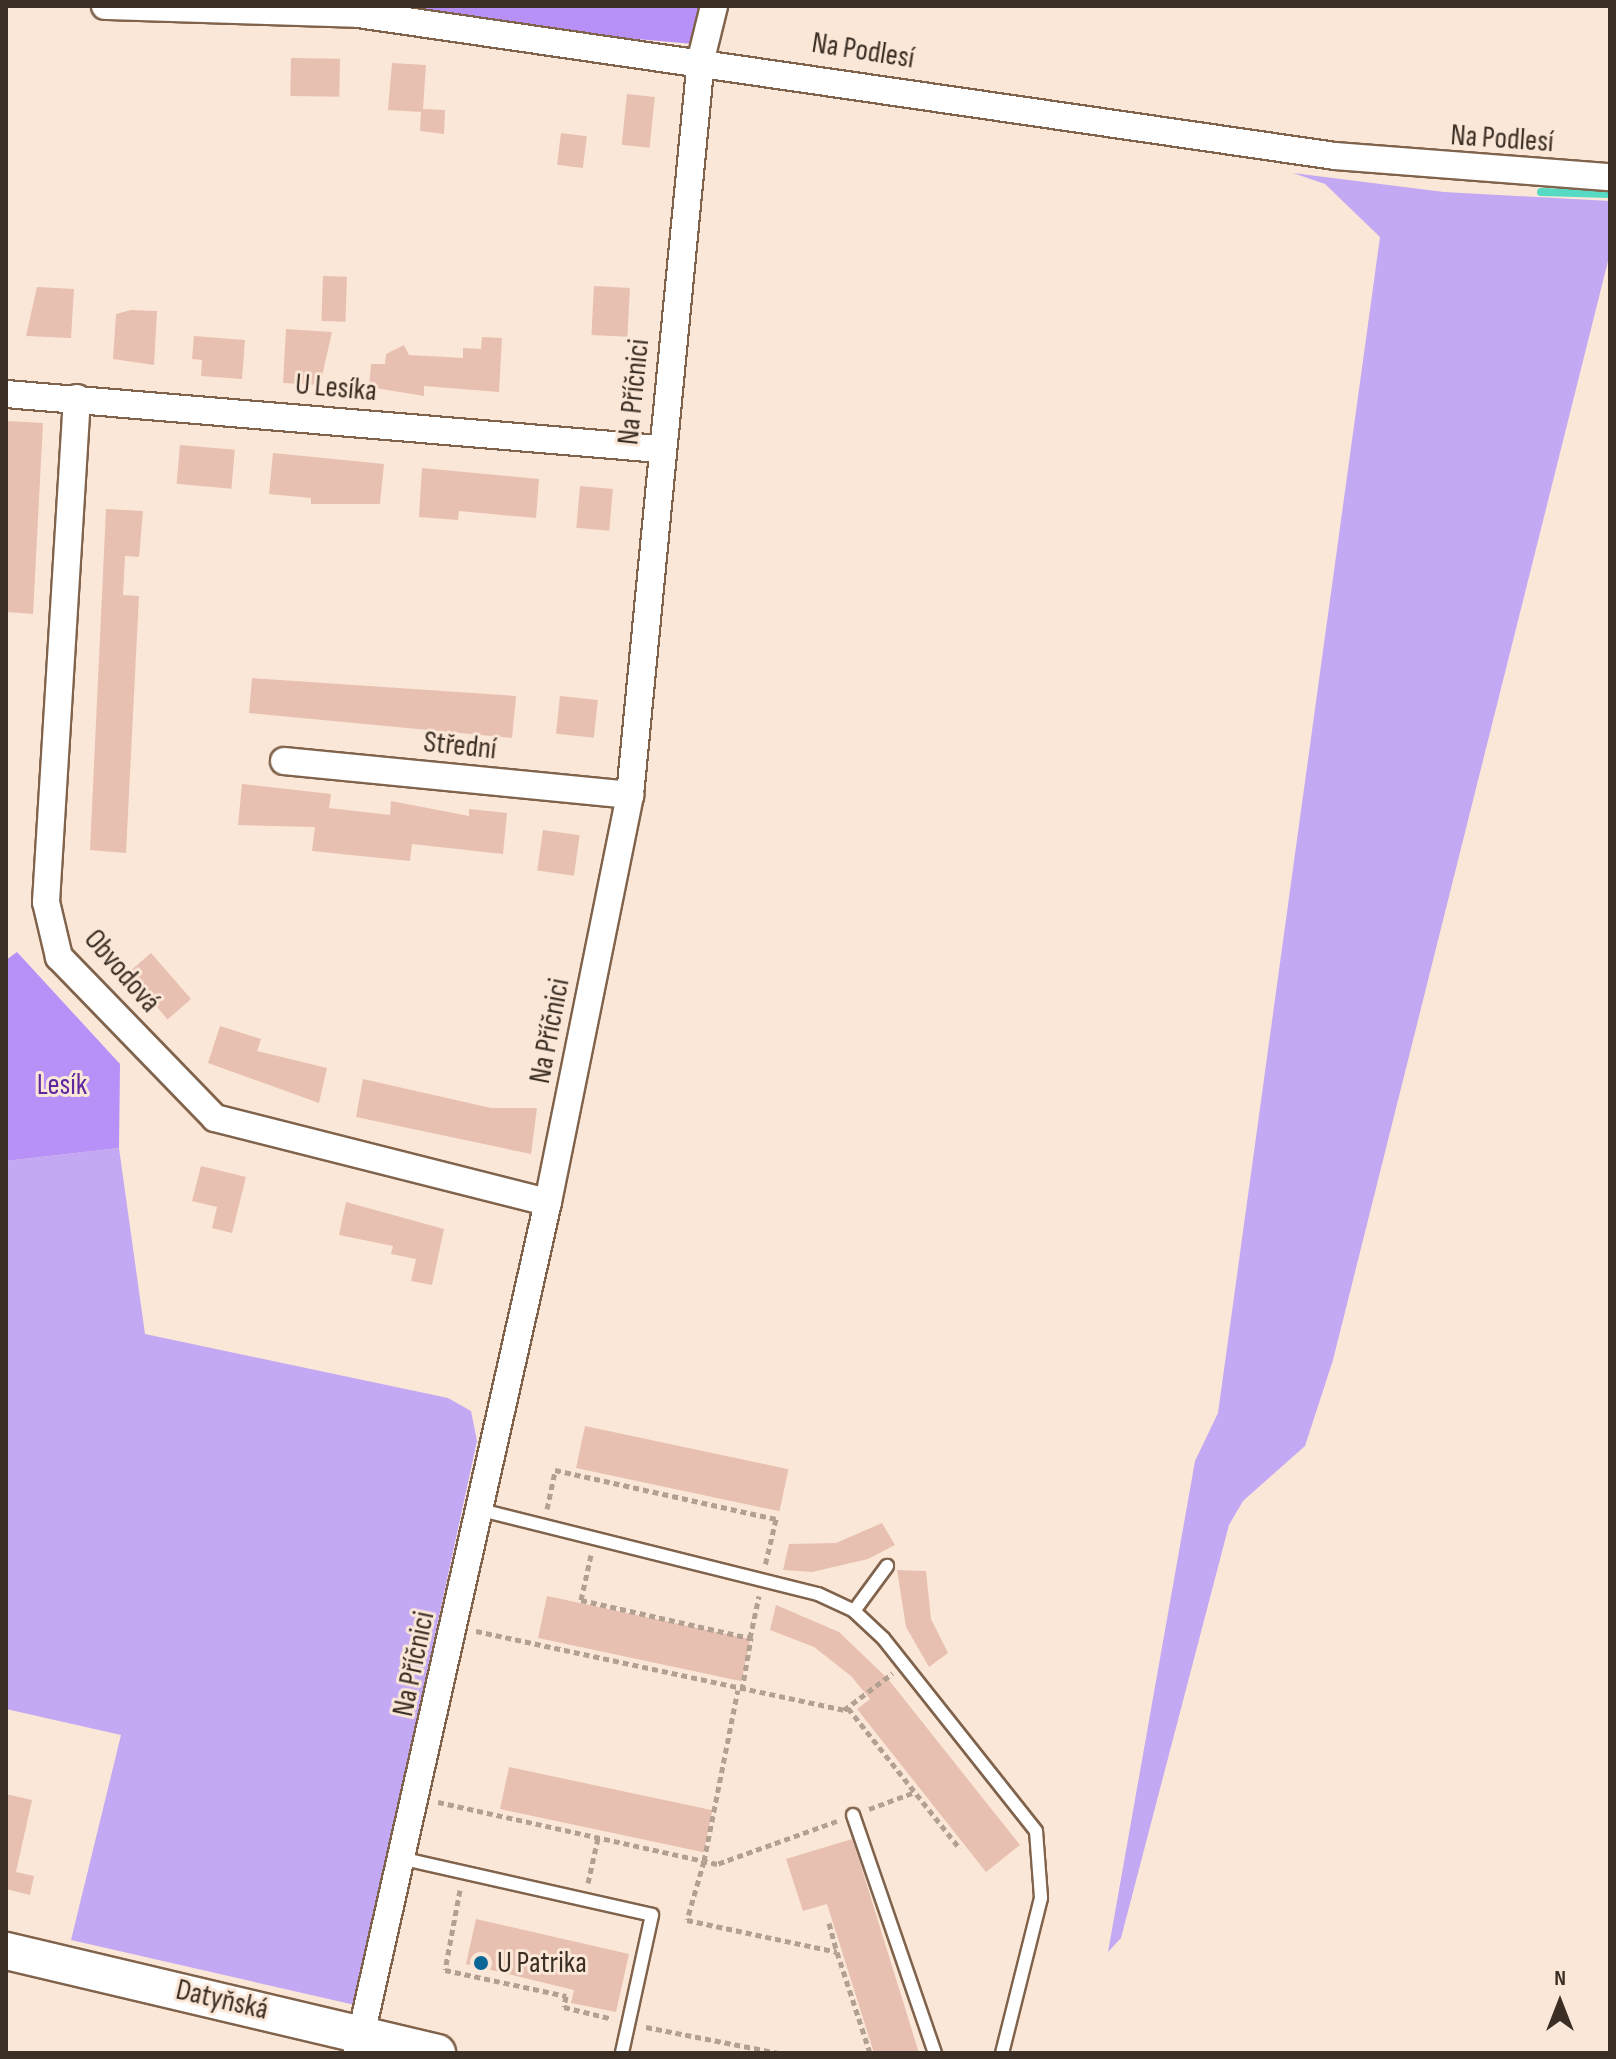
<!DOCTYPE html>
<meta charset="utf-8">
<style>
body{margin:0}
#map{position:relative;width:1616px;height:2059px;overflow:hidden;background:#fbe7d7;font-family:"Sofia Sans Condensed",sans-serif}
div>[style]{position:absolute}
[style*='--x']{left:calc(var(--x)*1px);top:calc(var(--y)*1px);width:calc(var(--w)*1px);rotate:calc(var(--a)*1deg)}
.green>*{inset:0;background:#c3a9f3}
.forest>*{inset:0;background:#b891f8}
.stream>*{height:8px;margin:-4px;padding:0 4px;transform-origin:4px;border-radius:4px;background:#56dac4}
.building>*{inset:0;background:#e8c0b1;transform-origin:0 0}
.path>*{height:5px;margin-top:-2.5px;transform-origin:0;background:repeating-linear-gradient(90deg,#b2a193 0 6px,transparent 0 10px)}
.roads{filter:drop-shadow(2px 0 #80634c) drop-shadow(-2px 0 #80634c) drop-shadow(0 2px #80634c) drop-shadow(0 -2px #80634c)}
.lane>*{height:12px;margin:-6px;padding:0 6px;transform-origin:6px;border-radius:6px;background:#fff}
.street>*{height:26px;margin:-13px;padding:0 13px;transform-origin:13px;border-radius:13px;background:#fff}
.secondary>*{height:36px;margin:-18px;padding:0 18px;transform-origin:18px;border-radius:18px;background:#fff}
.dots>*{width:22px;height:22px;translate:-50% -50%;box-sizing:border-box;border:4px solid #fbe7d7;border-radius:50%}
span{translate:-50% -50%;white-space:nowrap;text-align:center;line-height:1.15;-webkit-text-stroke:6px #fbe7d7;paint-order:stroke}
.street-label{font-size:30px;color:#3b2e24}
.park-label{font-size:30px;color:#5f279e}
.poi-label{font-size:30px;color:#3b2e24}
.left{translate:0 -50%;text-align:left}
.frame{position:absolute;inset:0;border:8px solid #3b2e24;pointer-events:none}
.north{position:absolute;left:1520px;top:1963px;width:80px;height:80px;-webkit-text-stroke:6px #fbe7d7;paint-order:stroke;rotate:0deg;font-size:22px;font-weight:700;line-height:32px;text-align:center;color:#3b2e24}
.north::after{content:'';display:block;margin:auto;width:28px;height:36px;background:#3b2e24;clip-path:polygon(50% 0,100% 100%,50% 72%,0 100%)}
</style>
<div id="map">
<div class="green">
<i style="clip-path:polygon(1293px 173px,1444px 192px,1610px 201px,1610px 253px,1333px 1360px,1305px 1446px,1243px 1501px,1229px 1525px,1121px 1938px,1108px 1952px,1195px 1461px,1218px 1413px,1380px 237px,1325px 184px)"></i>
<i style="clip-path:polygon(119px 1148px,145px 1334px,448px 1398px,471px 1411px,477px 1441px,355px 2005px,71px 1940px,121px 1735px,6px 1709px,6px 1161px)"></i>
</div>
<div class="forest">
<i style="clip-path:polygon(269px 6px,702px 6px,693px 44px)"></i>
<i style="clip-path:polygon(17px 952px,120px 1064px,119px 1148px,6px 1161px,6px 960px)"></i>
</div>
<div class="stream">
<i style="--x:1541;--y:192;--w:69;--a:1.7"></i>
</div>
<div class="building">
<i style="left:291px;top:58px;width:49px;height:38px;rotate:1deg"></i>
<i style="clip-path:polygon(392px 63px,426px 65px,423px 109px,445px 110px,444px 134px,420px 131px,421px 112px,388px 110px)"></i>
<i style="left:627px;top:94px;width:28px;height:51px;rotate:6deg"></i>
<i style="left:561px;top:133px;width:26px;height:32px;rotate:7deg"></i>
<i style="left:323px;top:276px;width:24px;height:45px;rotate:2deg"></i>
<i style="left:594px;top:286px;width:36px;height:49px;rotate:3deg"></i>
<i style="clip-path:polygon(37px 287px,74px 289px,71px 338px,26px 336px)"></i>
<i style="clip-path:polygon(131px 310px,157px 311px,154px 365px,113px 359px,116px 314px)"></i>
<i style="clip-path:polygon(286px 329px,332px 332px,320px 385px,283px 383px)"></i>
<i style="clip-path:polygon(194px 336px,245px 340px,242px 379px,201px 376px,202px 360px,192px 359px)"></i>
<i style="clip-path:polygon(482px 337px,502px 338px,499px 392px,424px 386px,424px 396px,369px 387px,371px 364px,385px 364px,386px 354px,404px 345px,409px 355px,463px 358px,463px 348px,481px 349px)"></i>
<i style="clip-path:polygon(6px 421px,43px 423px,33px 614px,6px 612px)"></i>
<i style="left:180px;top:445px;width:55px;height:39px;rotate:5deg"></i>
<i style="clip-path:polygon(273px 453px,384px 464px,380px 504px,311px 504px,311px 498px,269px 494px)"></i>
<i style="clip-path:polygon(422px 468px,539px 479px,536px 518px,459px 511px,458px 520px,419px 517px)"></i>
<i style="left:580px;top:486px;width:33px;height:42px;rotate:5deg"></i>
<i style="clip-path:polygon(106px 509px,143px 511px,139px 557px,125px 556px,123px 595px,139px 596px,126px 853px,90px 850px)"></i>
<i style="clip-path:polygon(252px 678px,516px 696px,512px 738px,249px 713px)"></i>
<i style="left:560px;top:696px;width:38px;height:38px;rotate:6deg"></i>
<i style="clip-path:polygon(242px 784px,331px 794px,329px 808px,390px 815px,391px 801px,469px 816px,469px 809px,507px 813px,503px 854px,412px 844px,410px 861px,312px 851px,315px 827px,238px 825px)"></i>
<i style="left:543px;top:830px;width:37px;height:41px;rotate:8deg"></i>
<i style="left:151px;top:953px;width:61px;height:31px;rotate:49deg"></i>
<i style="clip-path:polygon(220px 1026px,261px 1039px,257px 1051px,327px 1068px,319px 1103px,208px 1063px)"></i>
<i style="clip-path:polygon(363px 1079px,491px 1108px,537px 1108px,531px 1154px,356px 1117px)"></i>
<i style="clip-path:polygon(201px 1166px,246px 1177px,232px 1233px,212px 1228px,217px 1207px,192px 1201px)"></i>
<i style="clip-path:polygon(346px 1202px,444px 1229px,432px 1285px,411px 1281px,416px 1259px,391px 1254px,393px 1246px,339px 1235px)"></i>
<i style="left:585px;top:1426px;width:208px;height:43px;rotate:12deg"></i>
<i style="clip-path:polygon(882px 1523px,895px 1545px,868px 1559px,812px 1572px,783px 1570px,789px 1544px,836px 1543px)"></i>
<i style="clip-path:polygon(897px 1570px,926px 1571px,931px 1619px,948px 1653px,929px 1667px,906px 1627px)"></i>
<i style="left:547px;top:1596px;width:208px;height:43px;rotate:12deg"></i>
<i style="clip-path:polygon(776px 1605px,839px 1632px,888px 1679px,1020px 1845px,986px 1872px,857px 1709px,870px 1699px,851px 1676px,814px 1647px,770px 1630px)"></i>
<i style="left:509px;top:1767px;width:208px;height:43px;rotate:12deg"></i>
<i style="clip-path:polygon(6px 1794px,32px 1800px,16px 1872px,34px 1876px,30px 1895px,6px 1889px)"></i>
<i style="clip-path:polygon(852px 1839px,861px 1866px,919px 2053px,874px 2053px,827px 1904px,803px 1911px,786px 1859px)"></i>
<i style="clip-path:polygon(476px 1919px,629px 1954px,616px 2012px,571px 2003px,574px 1990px,466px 1964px)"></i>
</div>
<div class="path">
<i style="--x:547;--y:1509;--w:40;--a:-78"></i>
<i style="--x:555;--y:1470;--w:226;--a:12.5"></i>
<i style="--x:776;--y:1519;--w:48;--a:103.2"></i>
<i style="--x:591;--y:1555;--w:46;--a:102.5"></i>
<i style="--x:581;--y:1600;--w:173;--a:12.7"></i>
<i style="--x:750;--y:1638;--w:43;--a:-77.9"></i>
<i style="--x:476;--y:1631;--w:376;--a:12.1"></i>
<i style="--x:844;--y:1710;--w:61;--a:-37.1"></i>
<i style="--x:742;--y:1690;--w:53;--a:-80.2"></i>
<i style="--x:848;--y:1708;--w:180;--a:51.5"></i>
<i style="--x:438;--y:1802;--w:272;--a:12.5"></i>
<i style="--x:704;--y:1861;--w:174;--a:-78.8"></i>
<i style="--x:869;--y:1809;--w:49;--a:-20.3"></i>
<i style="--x:837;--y:1821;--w:127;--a:160.3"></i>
<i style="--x:717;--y:1864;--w:13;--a:-167"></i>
<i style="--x:704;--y:1861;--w:61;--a:106.1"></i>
<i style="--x:687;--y:1920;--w:153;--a:12"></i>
<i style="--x:837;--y:1952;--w:106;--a:71.9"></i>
<i style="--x:588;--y:1883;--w:46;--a:-77.5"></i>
<i style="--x:460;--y:1890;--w:81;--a:100.6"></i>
<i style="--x:445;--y:1970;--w:124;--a:12.1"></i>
<i style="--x:566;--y:1996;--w:11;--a:100"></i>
<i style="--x:564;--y:2007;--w:50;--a:13.8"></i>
<i style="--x:829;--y:1923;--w:30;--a:75"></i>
<i style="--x:646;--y:2027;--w:136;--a:11.1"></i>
</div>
<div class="roads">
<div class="lane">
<i style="--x:481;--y:1510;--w:347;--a:14"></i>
<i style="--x:818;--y:1594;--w:40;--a:25"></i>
<i style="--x:854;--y:1611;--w:40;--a:43"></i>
<i style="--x:883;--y:1638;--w:246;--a:51.6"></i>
<i style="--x:1036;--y:1831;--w:67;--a:85.7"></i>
<i style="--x:1041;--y:1898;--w:160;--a:104.1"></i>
<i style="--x:854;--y:1611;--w:56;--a:-53.7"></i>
<i style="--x:853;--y:1815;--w:252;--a:71"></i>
<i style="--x:404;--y:1859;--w:254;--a:12.7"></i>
<i style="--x:652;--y:1915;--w:141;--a:102.3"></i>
</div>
<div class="street">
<i style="--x:105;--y:6;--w:253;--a:1.8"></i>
<i style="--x:358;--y:14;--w:987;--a:8.27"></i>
<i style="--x:1335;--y:156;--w:276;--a:4.4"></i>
<i style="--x:6;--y:394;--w:656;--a:4.81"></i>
<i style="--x:77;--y:398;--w:505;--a:93.52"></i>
<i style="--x:46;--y:902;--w:57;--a:76.7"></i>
<i style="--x:59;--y:957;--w:224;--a:45.9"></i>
<i style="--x:215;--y:1118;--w:343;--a:14.2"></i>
<i style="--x:284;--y:761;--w:348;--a:5.6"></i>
<i style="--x:357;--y:2053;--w:872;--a:-77.35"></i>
<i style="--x:548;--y:1202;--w:415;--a:-78.6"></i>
<i style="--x:630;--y:795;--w:739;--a:-84.49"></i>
<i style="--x:701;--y:59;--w:55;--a:-76.2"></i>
</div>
<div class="secondary">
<i style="--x:6;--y:1951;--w:443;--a:13.3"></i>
</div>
</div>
<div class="dots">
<i style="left:481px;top:1963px;background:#0c6696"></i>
</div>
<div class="street-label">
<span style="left:863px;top:51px;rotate:9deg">Na Podlesí</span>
<span style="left:1502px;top:139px;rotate:4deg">Na Podlesí</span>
<span style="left:336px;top:388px;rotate:5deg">U Lesíka</span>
<span style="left:634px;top:392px;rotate:-84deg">Na Příčnici</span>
<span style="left:460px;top:746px;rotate:6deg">Střední</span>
<span style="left:122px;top:971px;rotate:49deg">Obvodová</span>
<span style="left:550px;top:1031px;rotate:-79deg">Na Příčnici</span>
<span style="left:414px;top:1664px;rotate:-78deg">Na Příčnici</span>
<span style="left:222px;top:2000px;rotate:13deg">Datyňská</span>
</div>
<div class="park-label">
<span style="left:62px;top:1085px">Lesík</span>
</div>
<div class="poi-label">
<span class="left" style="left:497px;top:1963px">U Patrika</span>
</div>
<div class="frame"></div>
<div class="north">N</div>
</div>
